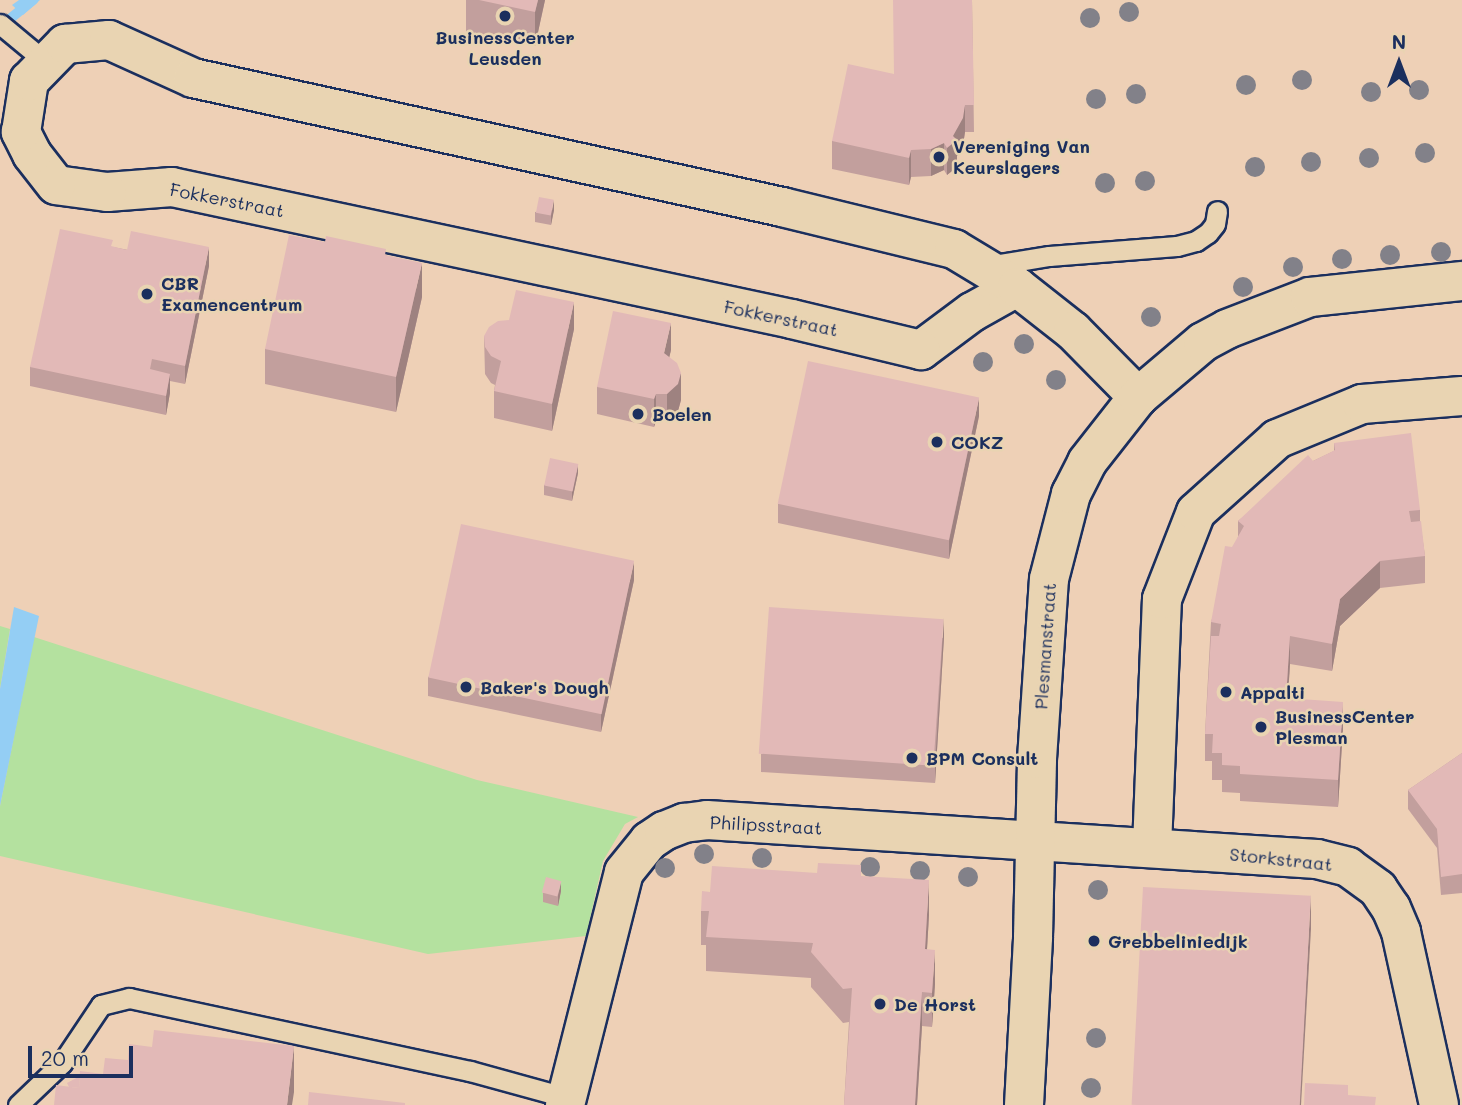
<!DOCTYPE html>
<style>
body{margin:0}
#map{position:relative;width:1462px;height:1105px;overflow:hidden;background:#eed0b6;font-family:Mali,sans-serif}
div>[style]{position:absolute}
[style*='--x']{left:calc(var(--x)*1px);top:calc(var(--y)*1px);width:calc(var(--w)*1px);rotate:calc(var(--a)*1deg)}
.green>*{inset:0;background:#b4e19f}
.water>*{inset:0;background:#94cef4}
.stream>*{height:10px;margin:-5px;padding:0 5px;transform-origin:5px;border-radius:5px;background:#94cef4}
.roads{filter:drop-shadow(2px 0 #1b2f5e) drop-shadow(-2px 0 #1b2f5e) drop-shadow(0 2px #1b2f5e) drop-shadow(0 -2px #1b2f5e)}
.service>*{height:19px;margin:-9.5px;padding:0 9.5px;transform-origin:9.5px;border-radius:9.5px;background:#e9d4b2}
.minor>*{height:38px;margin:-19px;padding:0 19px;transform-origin:19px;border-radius:19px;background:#e9d4b2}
.tertiary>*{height:38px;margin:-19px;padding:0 19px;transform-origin:19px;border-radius:19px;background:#e9d4b2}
.trees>*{width:20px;height:20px;margin:-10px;border-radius:50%;background:#828189}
.wall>*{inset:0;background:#c29f9d}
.shaded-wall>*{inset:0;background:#9e8280}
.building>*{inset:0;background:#e2b9b7;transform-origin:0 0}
.dots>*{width:19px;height:19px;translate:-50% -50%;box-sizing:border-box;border:4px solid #e9d4b2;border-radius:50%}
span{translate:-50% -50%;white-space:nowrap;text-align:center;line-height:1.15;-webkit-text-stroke:5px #e9d4b2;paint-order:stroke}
.poi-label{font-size:18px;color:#1b2f5e;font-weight:700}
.left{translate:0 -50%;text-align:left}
.street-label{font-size:18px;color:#1b2f5e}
.north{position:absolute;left:1364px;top:28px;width:70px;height:70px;-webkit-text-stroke:5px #e9d4b2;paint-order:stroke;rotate:0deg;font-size:19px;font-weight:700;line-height:28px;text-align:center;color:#1b2f5e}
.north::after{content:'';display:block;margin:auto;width:24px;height:32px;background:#1b2f5e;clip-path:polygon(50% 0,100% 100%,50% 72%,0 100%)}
.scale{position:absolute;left:28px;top:1046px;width:105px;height:32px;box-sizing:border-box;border:4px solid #1b2f5e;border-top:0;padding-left:9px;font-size:21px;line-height:24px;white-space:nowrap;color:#1b2f5e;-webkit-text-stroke:5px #e9d4b2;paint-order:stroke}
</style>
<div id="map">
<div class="green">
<i style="clip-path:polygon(0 626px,10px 629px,0 689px)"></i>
<i style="clip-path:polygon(34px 637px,477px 780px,638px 817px,625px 824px,603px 861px,586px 936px,428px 954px,0 856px,0 806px)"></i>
</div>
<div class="water">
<i style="clip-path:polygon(19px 0,40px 0,23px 15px,12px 5px)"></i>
<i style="clip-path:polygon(14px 607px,39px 616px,0 806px,0 689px)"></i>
</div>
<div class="stream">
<i style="--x:0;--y:27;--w:43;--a:-39.3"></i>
</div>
<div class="roads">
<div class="service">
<i style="--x:0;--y:24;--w:61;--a:39.7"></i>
<i style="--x:988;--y:266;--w:62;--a:-9.3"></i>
<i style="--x:1049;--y:256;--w:128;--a:-4.5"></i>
<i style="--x:1177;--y:246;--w:20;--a:-15"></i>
<i style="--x:1196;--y:241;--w:14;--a:-34"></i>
<i style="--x:1208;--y:233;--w:11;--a:-52"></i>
<i style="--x:1215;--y:224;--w:13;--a:-81"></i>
<i style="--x:18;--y:1105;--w:61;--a:-43.7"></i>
<i style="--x:62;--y:1063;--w:70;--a:-56.1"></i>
<i style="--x:101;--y:1005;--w:29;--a:-14"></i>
<i style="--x:129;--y:998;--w:349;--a:12.1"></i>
<i style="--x:470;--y:1071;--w:102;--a:15.4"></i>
</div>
<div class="minor">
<i style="--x:1017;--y:287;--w:51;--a:150.9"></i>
<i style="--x:972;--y:312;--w:64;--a:143.3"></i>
<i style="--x:921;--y:350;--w:133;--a:-166.5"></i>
<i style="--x:792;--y:319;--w:634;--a:-167.98"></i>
<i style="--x:172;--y:187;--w:65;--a:175.6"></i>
<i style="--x:107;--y:192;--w:51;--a:-172.2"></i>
<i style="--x:56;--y:185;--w:39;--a:-128"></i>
<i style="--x:32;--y:154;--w:25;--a:-117"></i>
<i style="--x:21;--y:132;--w:52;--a:-81.1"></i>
<i style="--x:29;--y:81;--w:52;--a:-45.8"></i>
<i style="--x:65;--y:44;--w:44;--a:-5.2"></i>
<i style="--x:109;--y:40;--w:92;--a:24.3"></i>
<i style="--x:193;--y:78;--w:603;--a:12.35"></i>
<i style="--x:782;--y:207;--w:177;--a:13.7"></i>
<i style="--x:954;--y:249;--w:74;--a:31.1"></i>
<i style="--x:1017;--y:287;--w:71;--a:38.2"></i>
<i style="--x:1073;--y:331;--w:93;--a:45.4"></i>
<i style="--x:1152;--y:847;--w:248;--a:-87.7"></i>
<i style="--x:1162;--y:599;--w:93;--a:-68.7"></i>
<i style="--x:1196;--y:512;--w:109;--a:-42"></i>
<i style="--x:1277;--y:439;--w:92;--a:-22.4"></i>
<i style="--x:1362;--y:404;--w:100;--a:-4.6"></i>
<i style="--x:565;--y:1105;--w:240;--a:-75.8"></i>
<i style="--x:624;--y:872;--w:40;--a:-51"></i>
<i style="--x:649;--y:841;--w:18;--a:-34"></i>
<i style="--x:664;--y:831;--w:22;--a:-22"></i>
<i style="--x:684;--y:823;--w:23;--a:-7"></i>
<i style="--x:707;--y:820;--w:611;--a:3.66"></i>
<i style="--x:1317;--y:859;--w:32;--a:14"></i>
<i style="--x:1348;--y:867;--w:37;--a:36"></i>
<i style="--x:1378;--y:889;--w:23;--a:56"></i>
<i style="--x:1391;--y:908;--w:26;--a:67"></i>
<i style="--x:1401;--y:932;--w:177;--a:77.6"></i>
</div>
<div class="tertiary">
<i style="--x:1024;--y:1105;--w:168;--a:-86.9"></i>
<i style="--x:1033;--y:937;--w:178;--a:-88.7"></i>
<i style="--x:1037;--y:759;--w:180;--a:-86.2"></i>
<i style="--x:1049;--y:579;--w:88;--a:-75.5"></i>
<i style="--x:1071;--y:494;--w:36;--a:-63"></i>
<i style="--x:1087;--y:462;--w:83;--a:-51.9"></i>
<i style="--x:1138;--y:397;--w:85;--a:-40.2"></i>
<i style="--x:1203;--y:342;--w:27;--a:-28"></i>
<i style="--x:1227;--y:329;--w:89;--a:-21.1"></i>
<i style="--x:1310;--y:297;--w:153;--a:-6"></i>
</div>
</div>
<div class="trees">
<i style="left:1129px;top:12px"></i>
<i style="left:1090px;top:18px"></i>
<i style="left:1302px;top:80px"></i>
<i style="left:1246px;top:85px"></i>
<i style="left:1419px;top:90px"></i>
<i style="left:1371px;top:92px"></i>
<i style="left:1136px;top:94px"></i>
<i style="left:1096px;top:99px"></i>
<i style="left:1425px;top:153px"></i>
<i style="left:1369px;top:158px"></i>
<i style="left:1311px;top:162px"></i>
<i style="left:1255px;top:167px"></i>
<i style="left:1145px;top:181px"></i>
<i style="left:1105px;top:183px"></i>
<i style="left:1441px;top:252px"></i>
<i style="left:1390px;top:255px"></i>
<i style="left:1342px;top:259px"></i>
<i style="left:1293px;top:267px"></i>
<i style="left:1243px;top:287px"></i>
<i style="left:1151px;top:317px"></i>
<i style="left:1024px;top:344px"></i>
<i style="left:983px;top:362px"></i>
<i style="left:1056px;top:380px"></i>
<i style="left:704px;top:854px"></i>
<i style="left:762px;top:858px"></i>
<i style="left:870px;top:867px"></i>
<i style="left:665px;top:868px"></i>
<i style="left:920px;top:871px"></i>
<i style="left:968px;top:877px"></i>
<i style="left:1098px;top:890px"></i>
<i style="left:1096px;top:1038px"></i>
<i style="left:1091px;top:1088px"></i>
</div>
<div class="wall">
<i style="clip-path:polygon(466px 0,545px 0,535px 46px,466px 32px)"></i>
<i style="clip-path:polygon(972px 0,974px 132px,965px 132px,963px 145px,957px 156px,957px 167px,947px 175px,944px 170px,931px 176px,911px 177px,909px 185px,832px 169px,832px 141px,894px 74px)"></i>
<i style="clip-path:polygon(554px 210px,551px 225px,535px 222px,535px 212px)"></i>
<i style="clip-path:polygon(113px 247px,209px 266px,185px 384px,170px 381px,170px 393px,166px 415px,30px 386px,30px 367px)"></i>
<i style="clip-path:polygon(386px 255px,422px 297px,396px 412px,265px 384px,265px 349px)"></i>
<i style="clip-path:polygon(574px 329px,552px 431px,494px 418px,494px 391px,495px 385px,491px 383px,485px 374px,484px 336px)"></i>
<i style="clip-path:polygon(671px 350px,669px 357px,681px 400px,678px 411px,667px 421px,656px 421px,654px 427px,597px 414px,597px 387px)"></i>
<i style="clip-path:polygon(979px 416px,949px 559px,778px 523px,778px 504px)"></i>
<i style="clip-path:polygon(1334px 443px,1420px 510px,1420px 521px,1425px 556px,1425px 583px,1380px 588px,1340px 626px,1332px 671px,1290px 664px,1288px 698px,1343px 729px,1338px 807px,1240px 801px,1240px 793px,1222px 792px,1222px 780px,1212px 780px,1212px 761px,1205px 761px,1205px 734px,1211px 622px,1238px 537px,1238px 521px,1313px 461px,1334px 451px)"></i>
<i style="clip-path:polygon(578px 473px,572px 501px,544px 495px,544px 485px)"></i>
<i style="clip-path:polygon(634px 580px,601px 732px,428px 696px,428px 677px)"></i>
<i style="clip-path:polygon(944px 637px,935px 783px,761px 772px,761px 754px)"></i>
<i style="clip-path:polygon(1462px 753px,1462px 893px,1441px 895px,1437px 848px,1408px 809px,1408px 790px)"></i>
<i style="clip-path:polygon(861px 876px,929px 915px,927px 949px,935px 984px,932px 1027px,922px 1026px,917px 1105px,844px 1105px,849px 1022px,843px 1023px,811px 987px,811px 978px,706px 971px,706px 945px,701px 945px,701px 911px,710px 892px)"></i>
<i style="clip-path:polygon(561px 891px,558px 906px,543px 902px,543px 893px)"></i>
</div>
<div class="shaded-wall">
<i style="clip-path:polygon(538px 0,545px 0,535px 46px,535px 12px)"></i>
<i style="clip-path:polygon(965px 105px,965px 132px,963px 145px,957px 156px,957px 167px,947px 175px,947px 148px)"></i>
<i style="clip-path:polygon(944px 143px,944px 170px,931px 176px,931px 149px)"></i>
<i style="clip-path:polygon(911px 150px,911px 177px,909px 185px,909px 158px)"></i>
<i style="clip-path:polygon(554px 200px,554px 210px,551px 225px,551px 216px)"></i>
<i style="clip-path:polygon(209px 247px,209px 266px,185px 384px,185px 366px)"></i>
<i style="clip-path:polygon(422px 263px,422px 297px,396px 412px,396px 377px)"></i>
<i style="clip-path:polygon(574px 302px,574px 329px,552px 431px,552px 404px)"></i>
<i style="clip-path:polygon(671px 323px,671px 350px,664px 380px,664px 353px)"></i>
<i style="clip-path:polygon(681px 373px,681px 400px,678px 411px,667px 421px,667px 394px)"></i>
<i style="clip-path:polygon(170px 374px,170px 393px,166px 415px,166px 396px)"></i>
<i style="clip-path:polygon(656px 394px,656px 421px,654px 427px,654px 399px)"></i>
<i style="clip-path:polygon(979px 398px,979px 416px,949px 559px,949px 541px)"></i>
<i style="clip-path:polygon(578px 464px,578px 473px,572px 501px,572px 492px)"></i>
<i style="clip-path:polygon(1380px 561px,1380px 588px,1340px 626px,1332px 671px,1332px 644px,1340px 599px)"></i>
<i style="clip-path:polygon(634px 562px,634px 580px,601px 732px,601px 714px)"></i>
<i style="clip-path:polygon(944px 618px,944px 637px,935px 783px,935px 764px)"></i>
<i style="clip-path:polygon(1290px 636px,1290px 664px,1286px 725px,1286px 698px)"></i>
<i style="clip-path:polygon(1343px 702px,1343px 729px,1338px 807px,1338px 780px)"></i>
<i style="clip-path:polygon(929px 880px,929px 915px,925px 983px,925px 949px)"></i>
<i style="clip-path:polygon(561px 881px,561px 891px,558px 906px,558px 896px)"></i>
<i style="clip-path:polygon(1311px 895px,1311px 929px,1301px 1105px,1299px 1105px)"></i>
<i style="clip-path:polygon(935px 950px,935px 984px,932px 1027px,932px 993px)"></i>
<i style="clip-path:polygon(922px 992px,922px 1026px,917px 1105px,915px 1105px)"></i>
<i style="clip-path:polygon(294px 1046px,294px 1092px,292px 1105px,287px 1105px)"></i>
</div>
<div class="building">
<i style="clip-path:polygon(479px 0,538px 0,535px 12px)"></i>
<i style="clip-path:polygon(893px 0,972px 0,974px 105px,965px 105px,963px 118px,953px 136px,957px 140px,947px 148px,944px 143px,931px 149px,911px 150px,909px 158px,832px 141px,848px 64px,894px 74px)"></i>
<i style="left:539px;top:197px;width:15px;height:16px;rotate:11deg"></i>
<i style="clip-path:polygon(60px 229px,113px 240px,111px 246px,127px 250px,131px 231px,209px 247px,185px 366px,152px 359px,150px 369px,170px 374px,166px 396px,30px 367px)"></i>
<i style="clip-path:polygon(289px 235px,325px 242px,326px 236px,386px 249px,385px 255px,422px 263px,396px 377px,265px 349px)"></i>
<i style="clip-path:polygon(516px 290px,574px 302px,552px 404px,494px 391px,501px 361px,491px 356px,485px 347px,484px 336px,489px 327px,498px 321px,509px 320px)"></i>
<i style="clip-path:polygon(613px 311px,671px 323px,664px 353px,677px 363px,681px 373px,678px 384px,667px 394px,656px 394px,654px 399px,597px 387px)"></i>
<i style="left:808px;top:361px;width:175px;height:146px;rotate:12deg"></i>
<i style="clip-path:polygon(1411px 433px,1420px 510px,1409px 511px,1411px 522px,1421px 521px,1425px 556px,1380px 561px,1340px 599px,1332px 644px,1290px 636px,1286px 698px,1343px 702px,1338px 780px,1240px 774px,1240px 766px,1222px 765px,1222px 753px,1212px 753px,1213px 734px,1205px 734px,1211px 636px,1219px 636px,1221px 624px,1211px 622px,1225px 546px,1232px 547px,1244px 526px,1238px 521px,1308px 455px,1313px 461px,1335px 450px,1334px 443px)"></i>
<i style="left:550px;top:458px;width:29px;height:28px;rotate:12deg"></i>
<i style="left:461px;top:524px;width:177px;height:157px;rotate:12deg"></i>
<i style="left:769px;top:607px;width:175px;height:147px;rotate:4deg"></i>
<i style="clip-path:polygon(1462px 753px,1462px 874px,1441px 877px,1437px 829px,1408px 790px)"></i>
<i style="clip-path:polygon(818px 863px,861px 865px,861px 876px,929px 880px,925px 949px,935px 950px,932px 993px,922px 992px,915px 1105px,844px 1105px,852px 988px,843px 989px,811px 952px,813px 943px,706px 937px,709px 911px,701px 911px,702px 891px,710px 892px,712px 866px,817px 873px)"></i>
<i style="left:546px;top:877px;width:16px;height:16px;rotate:15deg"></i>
<i style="left:1143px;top:887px;width:168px;height:218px;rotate:3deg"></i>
<i style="clip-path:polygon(154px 1030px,294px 1046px,287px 1105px,54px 1105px,56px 1085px,79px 1088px,80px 1071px,103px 1074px,105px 1058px,128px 1060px,129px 1044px,152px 1047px)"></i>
<i style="clip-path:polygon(80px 1076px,79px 1088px,69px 1087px,67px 1083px)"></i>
<i style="clip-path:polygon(1305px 1083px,1348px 1085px,1348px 1095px,1376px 1097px,1375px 1105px,1304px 1105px)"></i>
<i style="clip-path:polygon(309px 1092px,405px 1103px,405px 1105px,308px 1105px)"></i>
</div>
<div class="dots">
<i style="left:505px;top:16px;background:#1b2f5e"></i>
<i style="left:939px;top:157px;background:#1b2f5e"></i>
<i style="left:147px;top:294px;background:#1b2f5e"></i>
<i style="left:638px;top:414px;background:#1b2f5e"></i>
<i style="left:937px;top:442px;background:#1b2f5e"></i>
<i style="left:466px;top:687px;background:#1b2f5e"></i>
<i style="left:1226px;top:692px;background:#1b2f5e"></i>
<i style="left:1261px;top:727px;background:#1b2f5e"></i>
<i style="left:912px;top:758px;background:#1b2f5e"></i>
<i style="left:1094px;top:941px;background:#1b2f5e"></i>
<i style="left:880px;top:1004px;background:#1b2f5e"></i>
</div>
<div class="poi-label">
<span style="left:505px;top:48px">BusinessCenter<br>Leusden</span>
<span class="left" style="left:953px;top:157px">Vereniging Van<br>Keurslagers</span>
<span class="left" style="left:161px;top:294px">CBR<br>Examencentrum</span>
<span class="left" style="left:652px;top:414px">Boelen</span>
<span class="left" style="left:951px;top:442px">COKZ</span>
<span class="left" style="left:480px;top:687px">Baker's Dough</span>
<span class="left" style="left:1240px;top:692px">Appalti</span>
<span class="left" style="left:1275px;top:727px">BusinessCenter<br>Plesman</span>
<span class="left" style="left:926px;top:758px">BPM Consult</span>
<span class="left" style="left:1108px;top:941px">Grebbeliniedijk</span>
<span class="left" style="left:894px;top:1004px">De Horst</span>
</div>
<div class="street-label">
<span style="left:227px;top:200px;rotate:11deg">Fokkerstraat</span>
<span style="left:781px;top:318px;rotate:12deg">Fokkerstraat</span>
<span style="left:1045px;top:646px;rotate:-86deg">Plesmanstraat</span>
<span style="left:766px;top:825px;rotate:3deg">Philipsstraat</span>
<span style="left:1281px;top:859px;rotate:6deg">Storkstraat</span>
</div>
<div class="north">N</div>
<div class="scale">20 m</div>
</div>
